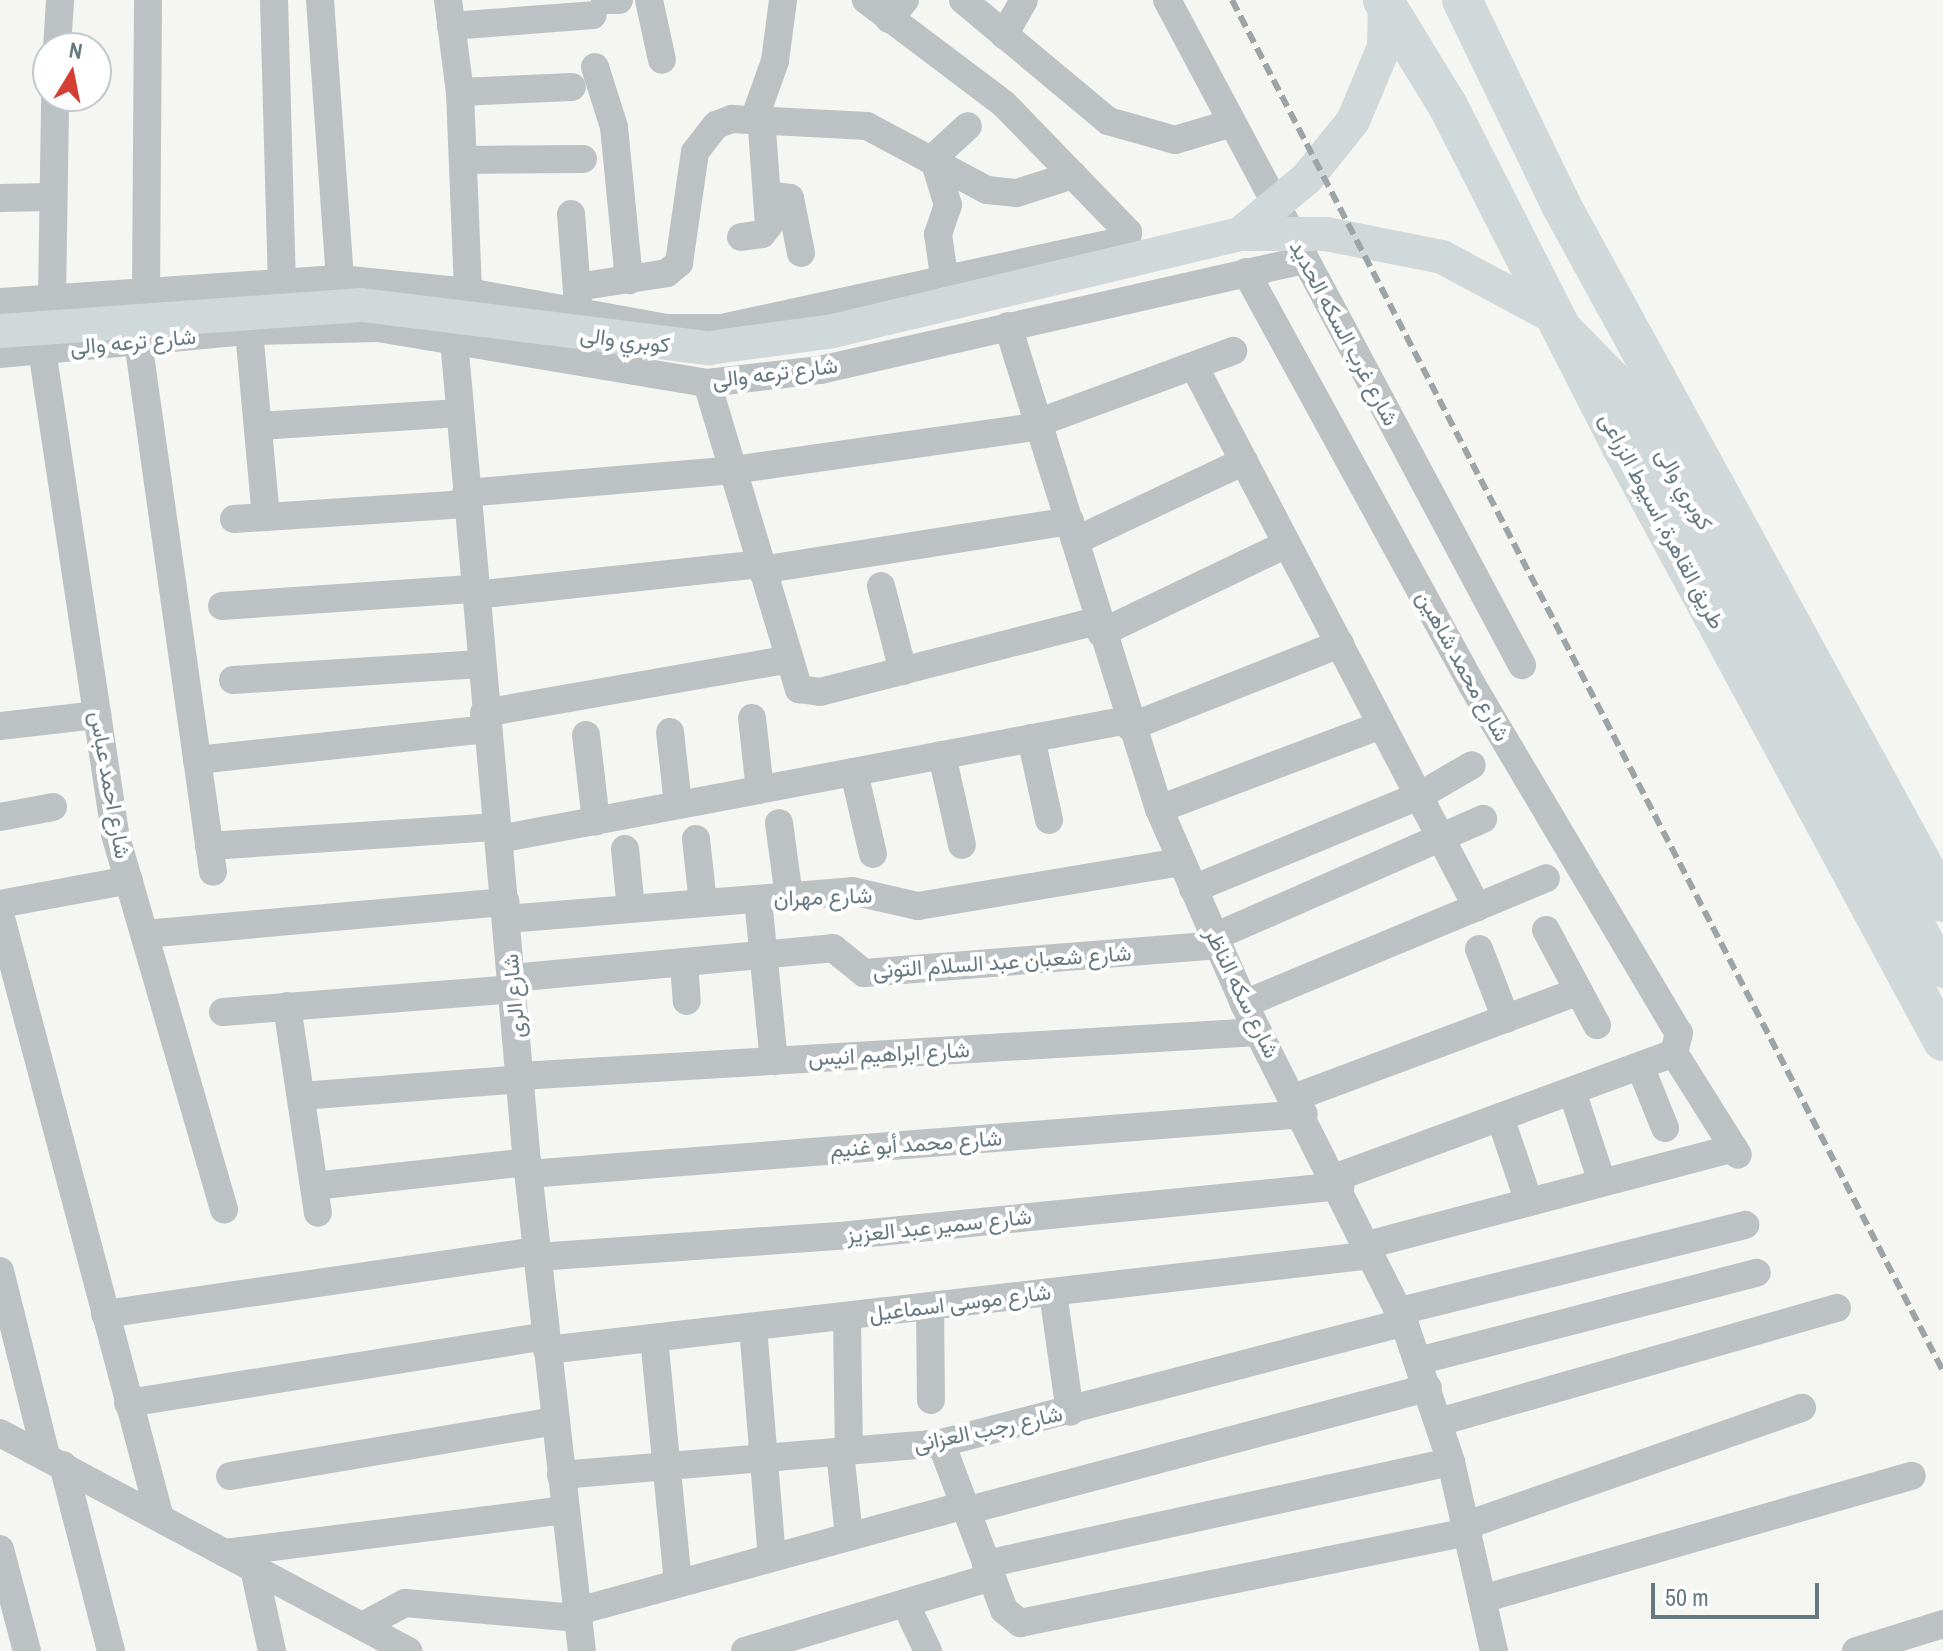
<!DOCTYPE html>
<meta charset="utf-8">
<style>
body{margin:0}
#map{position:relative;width:1943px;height:1651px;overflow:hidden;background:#f5f5f2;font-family:"Archivo Narrow",Vazirmatn,sans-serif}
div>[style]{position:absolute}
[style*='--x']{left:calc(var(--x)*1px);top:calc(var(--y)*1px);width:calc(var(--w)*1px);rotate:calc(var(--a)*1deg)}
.minor>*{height:28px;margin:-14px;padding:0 14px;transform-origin:14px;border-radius:14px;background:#bcc1c3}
.major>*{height:34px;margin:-17px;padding:0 17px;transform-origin:17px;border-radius:17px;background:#d1d8d9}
.highway>*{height:40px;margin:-20px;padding:0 20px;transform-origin:20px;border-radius:20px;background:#d1d8d9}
.rail>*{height:6px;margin-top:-3px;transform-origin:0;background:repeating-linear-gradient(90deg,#9ca4a7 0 12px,transparent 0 18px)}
span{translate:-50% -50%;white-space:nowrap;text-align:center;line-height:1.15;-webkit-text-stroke:8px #fff;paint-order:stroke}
.street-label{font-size:22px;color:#667980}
.north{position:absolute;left:32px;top:32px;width:80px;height:80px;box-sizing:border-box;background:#fff;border:2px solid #c2c9cc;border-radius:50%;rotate:10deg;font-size:22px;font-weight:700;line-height:32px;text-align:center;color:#667980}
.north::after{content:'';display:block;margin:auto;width:28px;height:36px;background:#d53e32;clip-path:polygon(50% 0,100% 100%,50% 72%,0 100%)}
.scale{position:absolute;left:1651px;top:1583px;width:168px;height:36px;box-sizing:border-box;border:4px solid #667980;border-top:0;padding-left:10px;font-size:24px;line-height:28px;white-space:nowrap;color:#667980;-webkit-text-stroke:6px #fff;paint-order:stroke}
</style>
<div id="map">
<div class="minor">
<i style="--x:274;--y:0;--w:281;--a:88.4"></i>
<i style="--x:320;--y:0;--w:280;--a:85.9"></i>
<i style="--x:448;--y:0;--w:93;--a:82.6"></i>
<i style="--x:460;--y:92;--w:200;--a:87.7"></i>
<i style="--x:605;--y:0;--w:14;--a:0"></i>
<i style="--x:649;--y:0;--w:61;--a:77.8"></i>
<i style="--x:963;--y:0;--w:189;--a:39.8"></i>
<i style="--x:1108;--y:121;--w:70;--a:15.8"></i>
<i style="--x:1175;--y:140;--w:59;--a:-16.6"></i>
<i style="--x:1167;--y:0;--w:754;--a:61.91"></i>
<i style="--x:889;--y:19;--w:25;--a:-50"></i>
<i style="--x:451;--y:26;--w:142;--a:-4.4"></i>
<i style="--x:1004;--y:35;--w:40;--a:-60.3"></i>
<i style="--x:57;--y:48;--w:48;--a:-86.4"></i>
<i style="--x:595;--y:67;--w:63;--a:72.4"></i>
<i style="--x:614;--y:127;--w:154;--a:84.4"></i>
<i style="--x:460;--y:92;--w:112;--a:-2.6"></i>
<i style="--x:755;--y:117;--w:59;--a:-70.3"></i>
<i style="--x:775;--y:61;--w:62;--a:-82.5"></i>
<i style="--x:464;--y:160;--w:119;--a:-0.5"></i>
<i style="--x:931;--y:160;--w:50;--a:-42.6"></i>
<i style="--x:935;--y:163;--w:44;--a:72.8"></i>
<i style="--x:948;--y:205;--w:31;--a:109"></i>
<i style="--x:938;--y:234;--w:49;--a:81.9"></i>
<i style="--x:767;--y:195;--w:23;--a:7"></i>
<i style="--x:790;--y:198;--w:56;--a:78.7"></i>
<i style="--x:0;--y:198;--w:50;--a:-1.1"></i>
<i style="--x:571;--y:214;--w:91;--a:85.6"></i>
<i style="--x:741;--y:237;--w:21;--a:-8"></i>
<i style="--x:762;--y:234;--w:11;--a:-52"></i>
<i style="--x:769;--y:225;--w:109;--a:-94.2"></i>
<i style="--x:1246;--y:272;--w:471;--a:61.3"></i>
<i style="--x:1472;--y:685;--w:405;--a:59.3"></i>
<i style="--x:1679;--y:1033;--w:21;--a:104"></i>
<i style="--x:577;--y:287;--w:91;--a:-8.8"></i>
<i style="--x:667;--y:273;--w:16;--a:-40"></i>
<i style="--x:679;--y:263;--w:112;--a:-81.8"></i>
<i style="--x:695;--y:152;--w:34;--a:-52"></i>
<i style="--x:716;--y:125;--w:17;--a:-21"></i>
<i style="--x:732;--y:119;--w:135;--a:3"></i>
<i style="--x:867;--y:126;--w:136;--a:28.1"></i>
<i style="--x:987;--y:190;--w:30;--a:6"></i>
<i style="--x:1017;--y:193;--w:59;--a:-17.8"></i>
<i style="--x:146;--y:291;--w:291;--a:-89.6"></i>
<i style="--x:52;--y:298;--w:202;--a:-89.1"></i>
<i style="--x:0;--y:302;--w:341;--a:-3.9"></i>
<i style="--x:340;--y:279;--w:129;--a:5.8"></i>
<i style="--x:468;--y:292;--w:202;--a:10.3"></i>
<i style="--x:667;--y:328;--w:55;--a:0"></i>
<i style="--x:722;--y:328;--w:414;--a:-12.3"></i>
<i style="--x:1127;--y:240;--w:8;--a:-83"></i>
<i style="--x:1128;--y:232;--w:178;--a:-134.1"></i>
<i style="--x:1004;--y:104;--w:173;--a:-143"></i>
<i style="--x:1008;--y:326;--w:506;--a:72.64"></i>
<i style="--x:1159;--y:809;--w:213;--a:66.4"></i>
<i style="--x:1244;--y:1004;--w:356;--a:63.3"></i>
<i style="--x:1404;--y:1322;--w:148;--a:71.4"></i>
<i style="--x:1451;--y:1462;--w:194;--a:77.2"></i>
<i style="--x:249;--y:331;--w:187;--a:84.8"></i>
<i style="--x:454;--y:340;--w:825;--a:84.93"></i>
<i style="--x:527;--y:1162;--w:492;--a:83.6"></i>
<i style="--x:138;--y:341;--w:536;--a:81.96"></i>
<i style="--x:42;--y:350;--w:489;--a:81.4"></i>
<i style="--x:115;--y:834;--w:391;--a:73.8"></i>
<i style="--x:0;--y:354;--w:250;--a:-5.3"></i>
<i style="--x:249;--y:331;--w:129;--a:-1.3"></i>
<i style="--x:378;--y:328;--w:334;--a:9.5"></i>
<i style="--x:707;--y:383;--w:114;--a:-6.6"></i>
<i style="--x:820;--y:370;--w:496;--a:-12.8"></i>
<i style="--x:1194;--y:366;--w:611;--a:62.39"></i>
<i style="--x:707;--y:383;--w:320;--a:73.3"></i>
<i style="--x:799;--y:689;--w:21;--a:8"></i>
<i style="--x:820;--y:692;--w:286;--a:-14.4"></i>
<i style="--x:1040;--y:422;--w:206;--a:-20.2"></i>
<i style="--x:259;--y:426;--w:200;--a:-3.7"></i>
<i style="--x:466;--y:493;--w:268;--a:-4.9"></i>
<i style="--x:733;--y:470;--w:311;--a:-8.1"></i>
<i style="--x:234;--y:519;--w:233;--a:-3.7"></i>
<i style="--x:1075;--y:541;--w:187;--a:-25.3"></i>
<i style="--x:761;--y:570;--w:313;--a:-9"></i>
<i style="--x:881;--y:586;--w:88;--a:75.5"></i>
<i style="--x:475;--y:595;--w:286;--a:-6.2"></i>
<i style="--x:222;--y:606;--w:253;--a:-3.9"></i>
<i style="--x:1101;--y:633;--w:206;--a:-25.6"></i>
<i style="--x:233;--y:680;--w:248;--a:-3.7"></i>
<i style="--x:484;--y:713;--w:307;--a:-10"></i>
<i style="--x:752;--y:718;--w:72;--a:83.7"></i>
<i style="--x:0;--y:726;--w:98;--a:-6.5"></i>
<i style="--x:1130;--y:727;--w:226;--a:-21.6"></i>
<i style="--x:670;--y:732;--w:73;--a:83.7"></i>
<i style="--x:586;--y:735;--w:87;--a:83.4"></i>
<i style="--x:1031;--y:738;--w:84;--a:77.6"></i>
<i style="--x:942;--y:755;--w:92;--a:77.5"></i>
<i style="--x:197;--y:760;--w:291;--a:-6.1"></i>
<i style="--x:854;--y:772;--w:84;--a:77"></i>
<i style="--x:1159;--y:809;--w:237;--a:-20.7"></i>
<i style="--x:0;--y:817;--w:54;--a:-10.7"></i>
<i style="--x:779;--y:823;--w:75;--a:82.3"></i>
<i style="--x:499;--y:839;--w:640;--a:-10.71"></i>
<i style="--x:696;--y:839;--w:64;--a:83.8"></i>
<i style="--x:209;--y:846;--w:289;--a:-3.8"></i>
<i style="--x:625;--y:849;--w:60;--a:84.3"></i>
<i style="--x:1193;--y:889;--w:244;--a:-22.4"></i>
<i style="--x:1419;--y:796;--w:61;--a:-30.3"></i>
<i style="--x:758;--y:899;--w:163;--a:84.4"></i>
<i style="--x:0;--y:904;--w:131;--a:-10.5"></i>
<i style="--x:0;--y:914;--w:625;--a:75.16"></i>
<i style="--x:507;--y:919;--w:346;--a:-4.6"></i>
<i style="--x:852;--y:891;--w:68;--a:12.8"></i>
<i style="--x:918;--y:906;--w:267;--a:-9.5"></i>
<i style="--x:1546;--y:930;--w:108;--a:61.8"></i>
<i style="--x:145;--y:934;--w:362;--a:-5.1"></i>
<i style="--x:1214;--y:937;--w:294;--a:-23.7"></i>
<i style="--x:1479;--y:949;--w:75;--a:68.9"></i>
<i style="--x:684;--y:962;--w:39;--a:86"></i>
<i style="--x:512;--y:978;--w:322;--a:-5.3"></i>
<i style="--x:833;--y:948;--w:40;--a:39"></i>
<i style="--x:864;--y:973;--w:354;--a:-4.5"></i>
<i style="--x:1244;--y:1004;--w:327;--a:-22.6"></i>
<i style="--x:287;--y:1006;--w:209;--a:81.5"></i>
<i style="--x:223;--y:1012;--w:291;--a:-4.5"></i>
<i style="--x:1674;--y:1053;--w:120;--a:57.9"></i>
<i style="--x:1640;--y:1066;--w:67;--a:68"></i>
<i style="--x:520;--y:1076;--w:739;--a:-3.41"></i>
<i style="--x:1572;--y:1091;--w:96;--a:71.8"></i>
<i style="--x:301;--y:1096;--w:220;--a:-4.4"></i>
<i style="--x:1296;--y:1097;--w:302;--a:-20.5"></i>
<i style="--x:1500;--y:1117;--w:90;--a:71.2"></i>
<i style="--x:528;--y:1174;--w:778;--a:-4.42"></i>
<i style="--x:1337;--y:1177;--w:359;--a:-20.2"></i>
<i style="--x:314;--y:1186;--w:214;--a:-6.4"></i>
<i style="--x:1367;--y:1245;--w:379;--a:-14.8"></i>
<i style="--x:537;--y:1257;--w:314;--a:-4"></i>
<i style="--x:850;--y:1235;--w:493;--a:-5.7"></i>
<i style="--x:0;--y:1271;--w:191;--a:76"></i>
<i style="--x:1053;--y:1293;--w:120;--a:81.9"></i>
<i style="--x:930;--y:1307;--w:93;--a:89.4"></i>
<i style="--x:1400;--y:1311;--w:356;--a:-14"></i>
<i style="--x:105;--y:1314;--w:436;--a:-8.3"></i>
<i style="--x:847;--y:1316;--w:135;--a:89.2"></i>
<i style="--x:753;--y:1327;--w:231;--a:85.3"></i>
<i style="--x:654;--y:1338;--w:246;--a:84.4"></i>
<i style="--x:547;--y:1350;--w:830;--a:-6.57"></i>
<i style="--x:1418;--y:1361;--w:350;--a:-14.6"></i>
<i style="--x:128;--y:1403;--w:422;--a:-9.1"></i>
<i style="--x:1439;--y:1422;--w:414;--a:-16"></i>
<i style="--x:0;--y:1433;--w:463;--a:28.1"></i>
<i style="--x:941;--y:1443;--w:178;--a:69.3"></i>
<i style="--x:1004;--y:1610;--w:21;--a:39"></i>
<i style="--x:1020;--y:1623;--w:458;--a:-11.5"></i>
<i style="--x:840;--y:1452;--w:84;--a:83.9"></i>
<i style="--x:63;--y:1465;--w:192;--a:75.5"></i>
<i style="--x:561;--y:1475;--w:381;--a:-4.8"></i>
<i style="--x:941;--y:1443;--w:479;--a:-14.6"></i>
<i style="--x:230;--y:1476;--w:329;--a:-9.6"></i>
<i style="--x:965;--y:1511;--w:479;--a:-14.9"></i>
<i style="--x:1467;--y:1525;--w:355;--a:-19.3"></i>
<i style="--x:0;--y:1549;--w:106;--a:75.2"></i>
<i style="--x:225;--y:1553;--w:343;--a:-7.2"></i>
<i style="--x:986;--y:1564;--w:476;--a:-12.4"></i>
<i style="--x:254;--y:1569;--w:84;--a:77.6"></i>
<i style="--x:1482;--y:1599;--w:447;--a:-16"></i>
<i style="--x:905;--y:1603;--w:53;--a:64.4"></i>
<i style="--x:578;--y:1611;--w:398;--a:-15.3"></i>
<i style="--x:362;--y:1626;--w:49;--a:-28.1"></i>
<i style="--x:405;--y:1603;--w:174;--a:5"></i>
<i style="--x:745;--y:1651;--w:257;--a:-16.7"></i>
<i style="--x:1856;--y:1651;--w:91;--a:-17.2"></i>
</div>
<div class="major">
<i style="--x:1240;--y:234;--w:87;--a:-39.9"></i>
<i style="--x:1307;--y:178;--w:73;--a:-51.1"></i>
<i style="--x:1353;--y:121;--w:80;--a:-67.3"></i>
<i style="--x:1384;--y:47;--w:47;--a:-88.8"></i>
<i style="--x:0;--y:331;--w:363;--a:-4.1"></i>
<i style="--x:362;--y:305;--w:350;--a:7.1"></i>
<i style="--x:709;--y:348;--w:125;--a:-7.8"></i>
<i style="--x:833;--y:331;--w:418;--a:-13.4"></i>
<i style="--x:1240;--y:234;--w:86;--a:0"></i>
<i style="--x:1326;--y:234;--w:118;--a:11.2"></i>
<i style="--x:1442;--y:257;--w:127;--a:28.2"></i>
<i style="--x:1554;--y:317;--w:86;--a:45.5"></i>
<i style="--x:1614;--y:378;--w:101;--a:55.5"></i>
<i style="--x:1671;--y:461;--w:578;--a:61.93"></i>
</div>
<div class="highway">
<i style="--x:1383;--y:0;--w:124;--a:58.5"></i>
<i style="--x:1448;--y:106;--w:385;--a:63"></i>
<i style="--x:1623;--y:449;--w:673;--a:61.61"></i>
<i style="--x:1462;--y:0;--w:228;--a:64.2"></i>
<i style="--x:1561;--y:205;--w:795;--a:61.27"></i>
</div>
<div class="rail">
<i style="--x:1232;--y:0;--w:1544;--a:62.59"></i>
</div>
<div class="street-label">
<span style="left:1344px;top:333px;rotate:62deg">شارع غرب السكه الحديد</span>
<span style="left:625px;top:340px;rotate:7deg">كوبري والى</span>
<span style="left:133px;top:342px;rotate:-5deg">شارع ترعه والى</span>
<span style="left:775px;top:373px;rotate:-7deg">شارع ترعه والى</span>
<span style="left:1684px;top:489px;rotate:60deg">كوبري والى</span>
<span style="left:1662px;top:521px;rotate:62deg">طريق القاهرة, اسيوط الزراعى</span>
<span style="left:1463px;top:666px;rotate:61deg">شارع محمد شاهين</span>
<span style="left:110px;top:785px;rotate:80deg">شارع احمد عباس</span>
<span style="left:823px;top:897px;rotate:-2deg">شارع مهران</span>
<span style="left:1002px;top:962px;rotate:-4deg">شارع شعبان عبد السلام التونى</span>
<span style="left:1242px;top:993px;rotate:64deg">شارع سكه الناظر</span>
<span style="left:514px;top:996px;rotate:-95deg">شارع الرى</span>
<span style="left:889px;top:1054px;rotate:-3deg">شارع ابراهيم انيس</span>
<span style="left:916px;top:1144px;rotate:-4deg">شارع محمد أبو غنيم</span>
<span style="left:939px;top:1226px;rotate:-6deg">شارع سمير عبد العزيز</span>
<span style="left:960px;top:1303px;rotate:-7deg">شارع موسى اسماعيل</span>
<span style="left:988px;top:1429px;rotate:-12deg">شارع رجب العزانى</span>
</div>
<div class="north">N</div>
<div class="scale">50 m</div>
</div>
